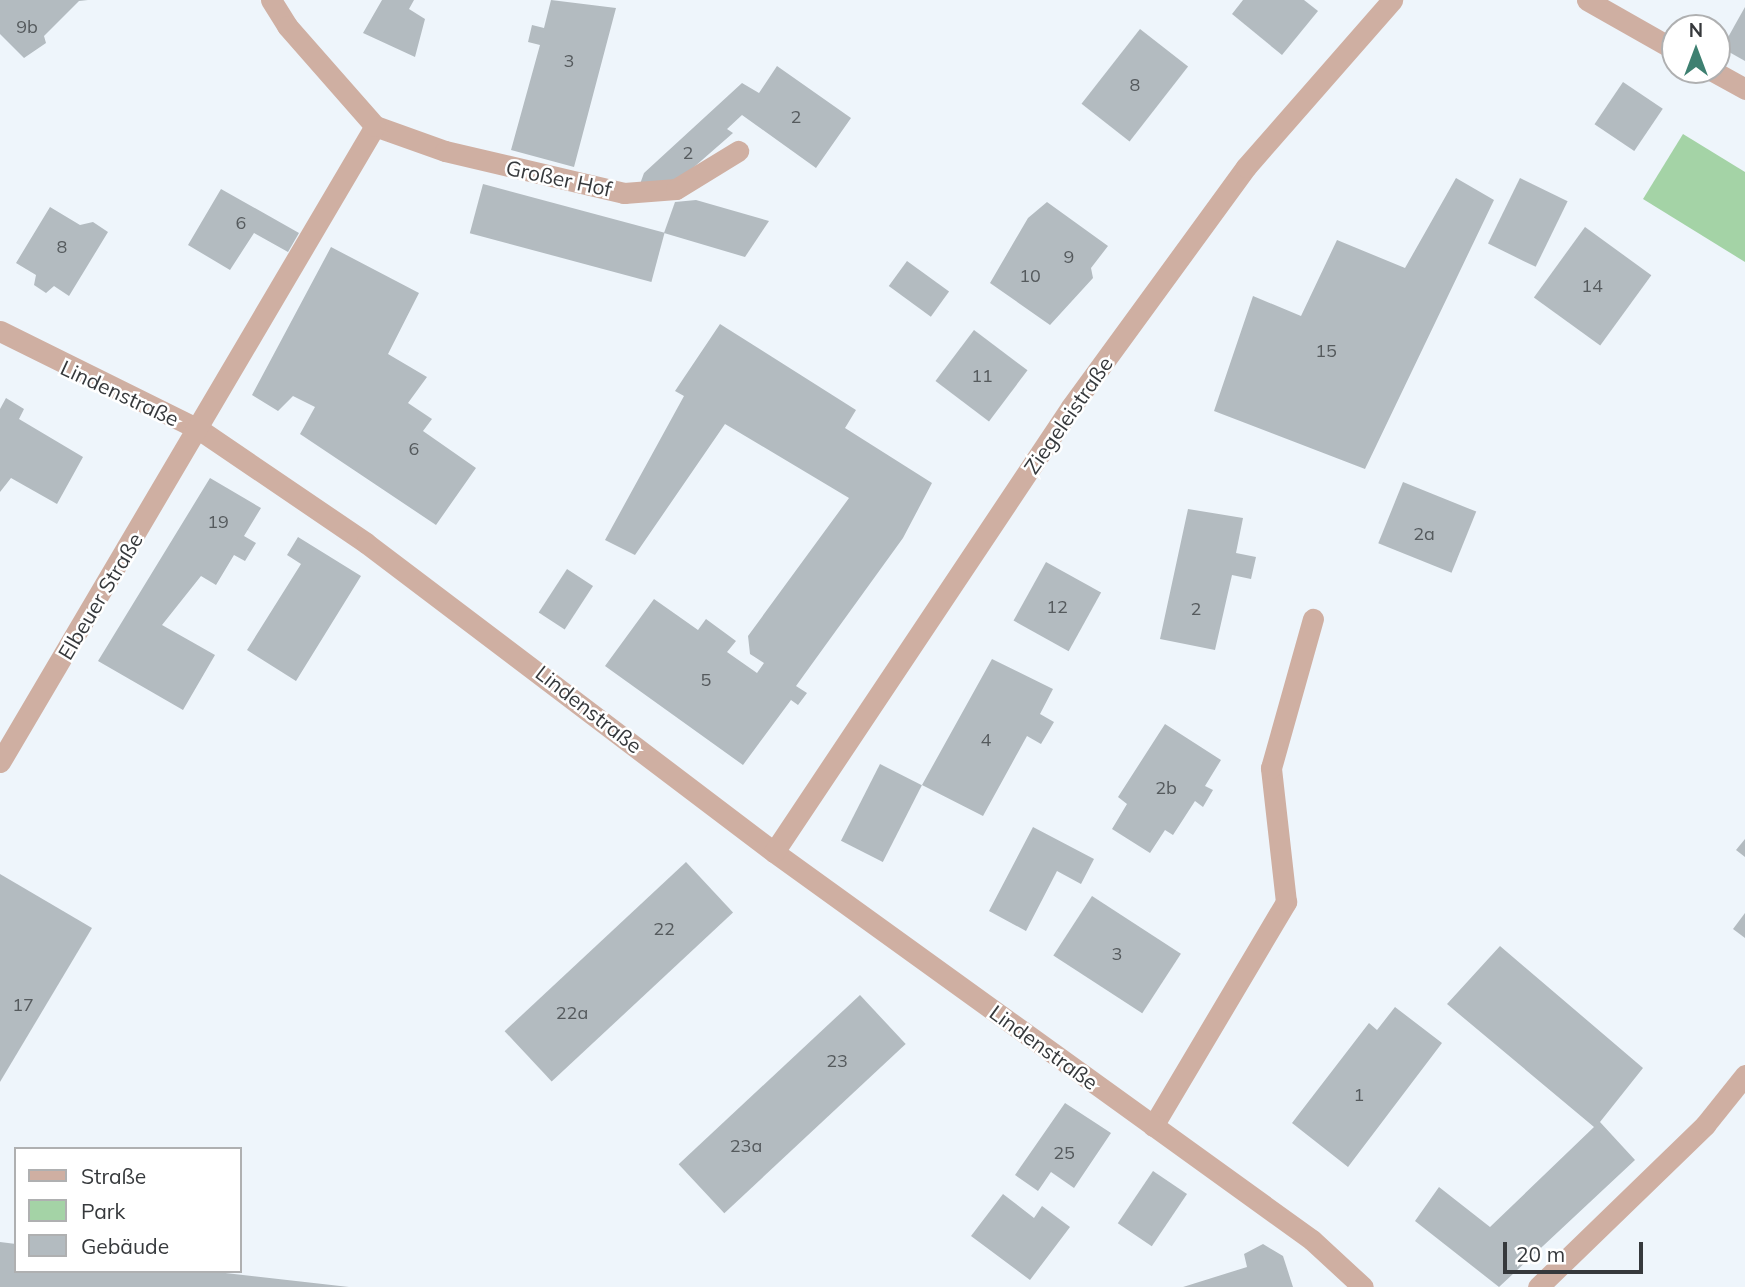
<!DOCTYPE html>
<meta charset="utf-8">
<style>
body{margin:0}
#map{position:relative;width:1745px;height:1287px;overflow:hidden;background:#eef5fb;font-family:Mulish,sans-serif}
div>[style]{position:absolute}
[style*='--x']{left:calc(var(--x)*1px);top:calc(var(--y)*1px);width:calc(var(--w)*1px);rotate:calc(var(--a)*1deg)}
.green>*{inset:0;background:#a4d3a6}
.building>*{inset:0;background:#b3bbc0;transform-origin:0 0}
.service>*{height:21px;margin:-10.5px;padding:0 10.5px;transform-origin:10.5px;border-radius:10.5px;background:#cfafa2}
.minor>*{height:21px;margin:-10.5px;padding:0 10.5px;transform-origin:10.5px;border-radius:10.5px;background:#cfafa2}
span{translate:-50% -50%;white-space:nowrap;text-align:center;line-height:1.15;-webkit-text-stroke:5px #fff;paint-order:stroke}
.number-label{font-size:18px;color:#555a5d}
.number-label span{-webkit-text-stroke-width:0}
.street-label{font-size:21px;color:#36393c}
.legend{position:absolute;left:14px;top:1147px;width:228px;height:126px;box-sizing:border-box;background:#fff;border:2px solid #afb0b1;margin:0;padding:9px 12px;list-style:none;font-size:21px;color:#36393c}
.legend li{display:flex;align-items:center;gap:14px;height:35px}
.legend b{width:35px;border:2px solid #afb0b1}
.north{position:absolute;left:1661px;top:14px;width:70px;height:70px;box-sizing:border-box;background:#fff;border:2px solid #afb0b1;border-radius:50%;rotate:0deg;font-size:19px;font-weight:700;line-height:28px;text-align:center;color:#36393c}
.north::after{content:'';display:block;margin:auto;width:24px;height:32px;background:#3e8071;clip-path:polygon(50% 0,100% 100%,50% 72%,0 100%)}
.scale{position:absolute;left:1503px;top:1242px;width:140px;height:32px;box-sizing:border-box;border:4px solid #36393c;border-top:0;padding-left:9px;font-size:21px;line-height:24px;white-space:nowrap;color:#36393c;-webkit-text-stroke:5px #fff;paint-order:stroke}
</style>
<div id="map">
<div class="green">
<i style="clip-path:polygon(1683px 134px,1745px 172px,1745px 262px,1643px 199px)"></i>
</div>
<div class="building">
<i style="clip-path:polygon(0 0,88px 0,79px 1px,44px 36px,46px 43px,24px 58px,0 34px)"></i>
<i style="clip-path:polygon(382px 0,414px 0,409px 9px,425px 19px,415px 57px,363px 33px)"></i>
<i style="clip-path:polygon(551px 0,616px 8px,574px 167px,511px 150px,540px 45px,528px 42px,532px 25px,544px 28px)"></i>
<i style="clip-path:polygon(1243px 0,1304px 0,1318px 11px,1282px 55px,1232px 14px)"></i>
<i style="clip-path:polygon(1745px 7px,1745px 61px,1722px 48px)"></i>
<i style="left:1140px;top:29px;width:61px;height:95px;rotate:38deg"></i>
<i style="clip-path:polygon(777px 66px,851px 118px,816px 168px,742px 115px,727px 129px,733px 133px,678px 181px,640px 184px,644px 173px,742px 83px,759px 93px)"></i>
<i style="left:1623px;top:82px;width:48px;height:51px;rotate:34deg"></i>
<i style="clip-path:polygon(1456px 178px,1494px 200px,1365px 469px,1214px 411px,1253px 296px,1301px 316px,1337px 240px,1405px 268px)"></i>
<i style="left:1520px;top:178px;width:53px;height:73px;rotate:26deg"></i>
<i style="left:483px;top:184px;width:188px;height:51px;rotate:15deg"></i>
<i style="clip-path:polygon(221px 189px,299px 233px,288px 252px,254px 233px,230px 270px,188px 245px)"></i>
<i style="clip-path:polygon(696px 200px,769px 221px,745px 257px,664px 233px,675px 202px)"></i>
<i style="clip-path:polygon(1047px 202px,1108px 246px,1091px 268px,1093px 278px,1050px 325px,990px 283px,1028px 218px)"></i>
<i style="clip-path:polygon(50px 207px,80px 225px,93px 222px,108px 232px,69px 296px,54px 286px,46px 293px,34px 285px,36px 275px,16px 263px)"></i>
<i style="left:1585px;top:227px;width:82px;height:87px;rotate:36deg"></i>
<i style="clip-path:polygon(331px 247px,419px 293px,388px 354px,427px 377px,408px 403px,432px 419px,423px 431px,476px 468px,436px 525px,300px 434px,315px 407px,293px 396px,278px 411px,252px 395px)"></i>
<i style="left:907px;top:261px;width:52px;height:31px;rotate:36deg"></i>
<i style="clip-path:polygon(720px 324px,856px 410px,845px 428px,932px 483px,903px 538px,796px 686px,807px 693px,798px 705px,791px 700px,743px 765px,605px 666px,654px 599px,698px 630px,706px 619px,736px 641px,727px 652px,757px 673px,764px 663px,750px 654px,748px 636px,849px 498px,725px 424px,635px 555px,605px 540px,684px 396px,675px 391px)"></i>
<i style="left:974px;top:330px;width:67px;height:64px;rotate:37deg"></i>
<i style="clip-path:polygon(6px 398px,24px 409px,19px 419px,83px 457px,57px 504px,11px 478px,0 492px,0 409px)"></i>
<i style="clip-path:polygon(210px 478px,261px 508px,244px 536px,256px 543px,245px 561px,234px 555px,216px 585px,201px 576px,162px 625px,215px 655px,183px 710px,98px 661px)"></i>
<i style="left:1403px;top:482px;width:79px;height:66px;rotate:22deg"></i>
<i style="clip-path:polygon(1188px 509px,1243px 518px,1236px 553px,1256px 557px,1251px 579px,1232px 575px,1215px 650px,1160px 639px)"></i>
<i style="clip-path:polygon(298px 537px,361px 576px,296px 681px,247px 650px,301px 564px,287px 555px)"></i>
<i style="left:1046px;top:562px;width:63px;height:67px;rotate:29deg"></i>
<i style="left:567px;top:569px;width:31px;height:52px;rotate:33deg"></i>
<i style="clip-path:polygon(992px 659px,1053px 689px,1040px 714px,1054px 722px,1041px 744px,1027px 736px,983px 816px,922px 785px)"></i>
<i style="clip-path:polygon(1165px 724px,1221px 760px,1205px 786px,1213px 790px,1203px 807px,1195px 801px,1173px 835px,1165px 830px,1150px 853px,1112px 829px,1127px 804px,1118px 797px)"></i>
<i style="left:880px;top:764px;width:47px;height:86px;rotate:27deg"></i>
<i style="clip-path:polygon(1033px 827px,1094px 859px,1081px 884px,1057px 871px,1026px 931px,989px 911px)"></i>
<i style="clip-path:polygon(1745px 839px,1745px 857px,1736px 850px)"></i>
<i style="left:686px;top:862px;width:69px;height:248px;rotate:47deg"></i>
<i style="clip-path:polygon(0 874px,92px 928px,0 1082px)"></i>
<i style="left:1092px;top:896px;width:106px;height:71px;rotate:33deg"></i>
<i style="clip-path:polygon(1745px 913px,1745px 938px,1733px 929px)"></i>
<i style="clip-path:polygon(1500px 946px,1643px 1068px,1600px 1122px,1635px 1160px,1499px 1287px,1415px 1221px,1439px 1187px,1490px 1227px,1594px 1127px,1447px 1004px)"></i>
<i style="left:860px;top:995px;width:67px;height:248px;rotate:47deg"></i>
<i style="clip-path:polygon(1395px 1007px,1442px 1043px,1348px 1167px,1292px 1123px,1369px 1023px,1377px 1030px)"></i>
<i style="clip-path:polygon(1065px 1103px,1111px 1133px,1074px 1188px,1051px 1172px,1038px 1191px,1015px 1175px)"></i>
<i style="left:1153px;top:1171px;width:41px;height:63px;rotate:34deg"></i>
<i style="clip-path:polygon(1003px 1194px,1034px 1218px,1042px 1206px,1070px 1227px,1030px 1280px,971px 1236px)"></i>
<i style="clip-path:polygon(0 1242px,16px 1244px,16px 1271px,208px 1271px,349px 1287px,0 1287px)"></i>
<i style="clip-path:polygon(1263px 1244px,1283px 1256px,1293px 1287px,1183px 1287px,1247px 1267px,1244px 1254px)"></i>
</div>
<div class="service">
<i style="--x:271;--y:0;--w:31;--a:58"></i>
<i style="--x:375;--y:126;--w:74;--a:19.7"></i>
<i style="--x:445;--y:151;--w:184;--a:13.2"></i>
<i style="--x:624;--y:193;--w:52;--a:-4.4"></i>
<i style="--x:676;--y:189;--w:73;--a:-31.5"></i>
<i style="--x:1153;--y:1126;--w:261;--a:-59.3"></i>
<i style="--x:1286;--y:902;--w:135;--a:-96.4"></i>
<i style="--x:1271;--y:768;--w:155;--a:-74.3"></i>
</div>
<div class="minor">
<i style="--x:1587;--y:0;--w:101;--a:29.6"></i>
<i style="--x:1711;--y:70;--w:39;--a:29"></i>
<i style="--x:0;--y:331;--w:223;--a:26.3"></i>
<i style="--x:200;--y:430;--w:201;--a:34.2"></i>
<i style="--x:366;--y:543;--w:512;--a:37.14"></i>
<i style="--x:774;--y:852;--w:663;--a:35.8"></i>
<i style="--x:1312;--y:1240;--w:69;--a:42.7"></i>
<i style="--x:0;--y:762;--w:738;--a:-59.48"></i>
<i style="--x:375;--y:126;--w:133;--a:-131.3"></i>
<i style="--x:774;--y:852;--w:535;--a:-56.28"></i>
<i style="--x:1071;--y:407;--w:297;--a:-53.9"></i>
<i style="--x:1246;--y:167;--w:222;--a:-48.8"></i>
<i style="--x:1538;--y:1287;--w:233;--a:-44.1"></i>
<i style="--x:1705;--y:1125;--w:64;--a:-51.3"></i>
</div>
<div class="number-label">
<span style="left:27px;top:27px">9b</span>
<span style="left:569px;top:61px">3</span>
<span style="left:1135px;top:85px">8</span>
<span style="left:796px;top:117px">2</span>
<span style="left:688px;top:153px">2</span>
<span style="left:241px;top:223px">6</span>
<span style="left:62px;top:247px">8</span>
<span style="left:1069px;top:257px">9</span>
<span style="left:1030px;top:276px">10</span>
<span style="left:1592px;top:286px">14</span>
<span style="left:1326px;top:351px">15</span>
<span style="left:982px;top:376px">11</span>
<span style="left:414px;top:449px">6</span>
<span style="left:218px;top:522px">19</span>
<span style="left:1424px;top:534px">2a</span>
<span style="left:1057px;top:607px">12</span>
<span style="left:1196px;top:609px">2</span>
<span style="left:706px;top:680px">5</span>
<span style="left:986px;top:740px">4</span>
<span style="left:1166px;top:788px">2b</span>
<span style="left:664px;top:929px">22</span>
<span style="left:1117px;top:954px">3</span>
<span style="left:23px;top:1005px">17</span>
<span style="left:572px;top:1013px">22a</span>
<span style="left:837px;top:1061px">23</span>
<span style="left:1359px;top:1095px">1</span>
<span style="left:746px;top:1146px">23a</span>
<span style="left:1064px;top:1153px">25</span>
</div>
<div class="street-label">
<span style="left:559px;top:178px;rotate:12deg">Großer Hof</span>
<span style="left:120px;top:393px;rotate:25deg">Lindenstraße</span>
<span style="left:1068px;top:415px;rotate:-55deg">Ziegeleistraße</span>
<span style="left:100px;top:596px;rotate:-59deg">Elbeuer Straße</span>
<span style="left:589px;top:709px;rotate:38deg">Lindenstraße</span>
<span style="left:1044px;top:1047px;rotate:36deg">Lindenstraße</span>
</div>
<ul class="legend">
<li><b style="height:9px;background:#cfafa2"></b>Straße</li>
<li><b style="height:19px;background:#a4d3a6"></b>Park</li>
<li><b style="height:19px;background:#b3bbc0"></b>Gebäude</li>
</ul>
<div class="north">N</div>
<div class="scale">20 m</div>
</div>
